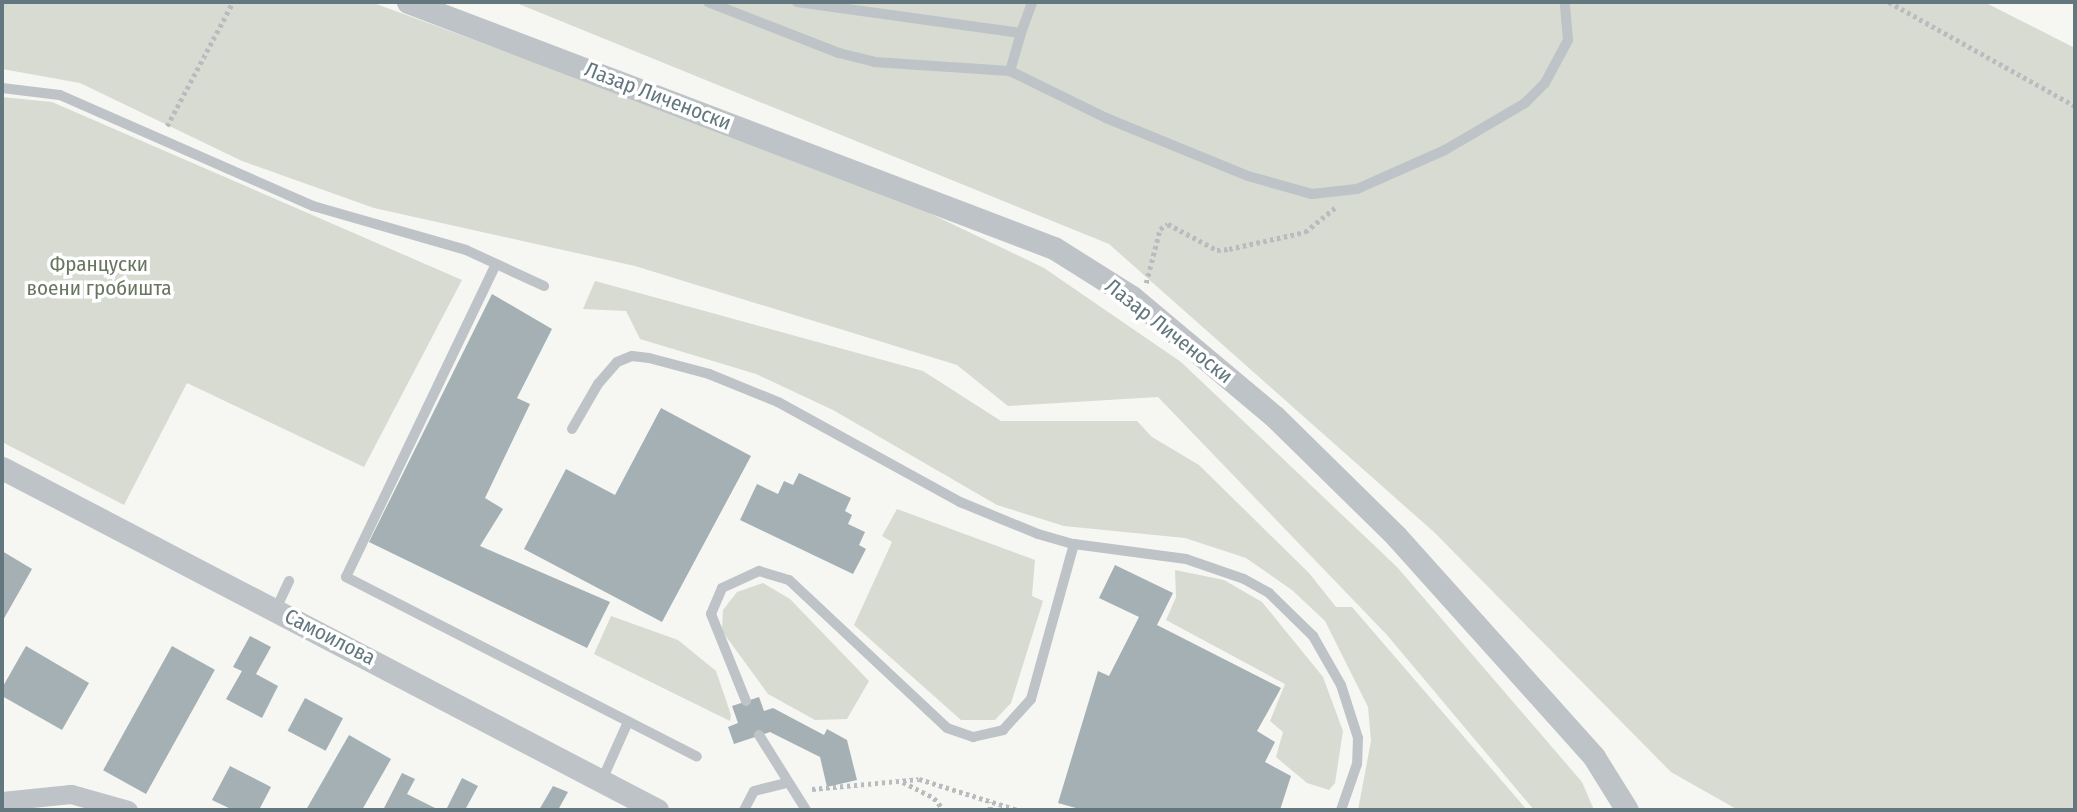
<!DOCTYPE html>
<meta charset="utf-8">
<style>
body{margin:0}
#map{position:relative;width:2077px;height:812px;overflow:hidden;background:#f6f6f3;font-family:"Fira Sans Condensed",sans-serif}
div>[style]{position:absolute}
[style*='--x']{left:calc(var(--x)*1px);top:calc(var(--y)*1px);width:calc(var(--w)*1px);rotate:calc(var(--a)*1deg)}
.green>*{inset:0;background:#d7dbd2}
.building>*{inset:0;background:#a4b0b3;transform-origin:0 0}
.path>*{height:4.5px;margin-top:-2.25px;transform-origin:0;background:repeating-linear-gradient(90deg,#b8bcbe 0 3.5px,transparent 0 7px)}
.service>*{height:10px;margin:-5px;padding:0 5px;transform-origin:5px;border-radius:5px;background:#bdc3c6}
.minor>*{height:19px;margin:-9.5px;padding:0 9.5px;transform-origin:9.5px;border-radius:9.5px;background:#bdc3c6}
.tertiary>*{height:23px;margin:-11.5px;padding:0 11.5px;transform-origin:11.5px;border-radius:11.5px;background:#bdc3c6}
span{translate:-50% -50%;white-space:nowrap;text-align:center;line-height:1.15;-webkit-text-stroke:7px #fff;paint-order:stroke}
.street-label{font-size:21px;color:#62777e}
.park-label{font-size:21px;color:#687660}
.frame{position:absolute;inset:0;border:4px solid #62777e;pointer-events:none}
</style>
<div id="map">
<div class="green">
<i style="clip-path:polygon(2px 2px,371px 2px,881px 190px,1044px 268px,1181px 362px,1397px 567px,1582px 782px,1594px 810px,1534px 810px,1387px 635px,1158px 397px,1008px 406px,957px 365px,635px 266px,374px 208px,242px 161px,80px 83px,2px 69px)"></i>
<i style="clip-path:polygon(514px 2px,1984px 2px,2075px 48px,2075px 810px,1738px 810px,1671px 772px,1435px 533px,1109px 244px)"></i>
<i style="clip-path:polygon(2px 97px,52px 102px,462px 280px,364px 467px,187px 383px,124px 505px,2px 442px)"></i>
<i style="clip-path:polygon(595px 281px,923px 371px,1001px 421px,1137px 421px,1152px 437px,1199px 465px,1309px 573px,1336px 607px,1352px 607px,1527px 810px,1358px 810px,1371px 741px,1368px 707px,1325px 621px,1292px 590px,1246px 558px,1185px 538px,1064px 526px,997px 505px,833px 410px,756px 374px,640px 339px,626px 311px,583px 309px)"></i>
<i style="clip-path:polygon(897px 509px,1035px 560px,1032px 596px,1043px 601px,1011px 703px,995px 720px,961px 720px,854px 625px,892px 542px,882px 536px)"></i>
<i style="clip-path:polygon(1175px 570px,1224px 580px,1262px 602px,1323px 677px,1343px 731px,1335px 783px,1329px 790px,1307px 783px,1276px 757px,1283px 732px,1270px 721px,1285px 684px,1166px 620px,1176px 597px)"></i>
<i style="clip-path:polygon(763px 583px,790px 599px,869px 681px,847px 719px,815px 720px,768px 694px,722px 631px,723px 610px,737px 592px)"></i>
<i style="clip-path:polygon(611px 616px,678px 640px,716px 671px,731px 715px,730px 721px,594px 654px)"></i>
</div>
<div class="building">
<i style="clip-path:polygon(492px 294px,552px 329px,517px 398px,530px 404px,485px 498px,503px 509px,480px 546px,610px 602px,587px 648px,369px 542px)"></i>
<i style="clip-path:polygon(661px 408px,751px 456px,662px 622px,524px 549px,566px 469px,615px 495px)"></i>
<i style="clip-path:polygon(799px 473px,851px 498px,845px 511px,852px 515px,848px 524px,865px 532px,859px 545px,866px 549px,853px 574px,740px 520px,757px 484px,778px 494px,784px 481px,793px 485px)"></i>
<i style="clip-path:polygon(2px 551px,32px 569px,2px 622px)"></i>
<i style="clip-path:polygon(1115px 565px,1173px 593px,1157px 625px,1281px 688px,1257px 731px,1275px 742px,1265px 762px,1291px 776px,1280px 810px,1083px 810px,1058px 803px,1098px 671px,1109px 676px,1139px 617px,1099px 598px)"></i>
<i style="clip-path:polygon(250px 636px,271px 647px,256px 674px,278px 686px,262px 718px,226px 699px,242px 671px,233px 667px)"></i>
<i style="clip-path:polygon(26px 646px,89px 683px,62px 730px,2px 696px,2px 688px)"></i>
<i style="left:172px;top:646px;width:49px;height:142px;rotate:29deg"></i>
<i style="clip-path:polygon(759px 697px,764px 711px,773px 708px,824px 735px,827px 729px,847px 740px,857px 780px,827px 787px,820px 757px,770px 732px,734px 744px,728px 727px,738px 723px,732px 706px)"></i>
<i style="left:305px;top:698px;width:43px;height:37px;rotate:28deg"></i>
<i style="clip-path:polygon(349px 735px,391px 759px,362px 810px,306px 810px)"></i>
<i style="clip-path:polygon(230px 766px,271px 787px,259px 810px,233px 810px,212px 800px)"></i>
<i style="clip-path:polygon(402px 773px,415px 779px,407px 794px,439px 810px,383px 810px)"></i>
<i style="clip-path:polygon(462px 778px,478px 786px,465px 810px,446px 810px)"></i>
<i style="clip-path:polygon(553px 786px,568px 792px,558px 810px,539px 810px)"></i>
</div>
<div class="path">
<i style="--x:1889;--y:2;--w:213;--a:29.2"></i>
<i style="--x:167;--y:126;--w:140;--a:-62"></i>
<i style="--x:1146;--y:283;--w:56;--a:-75.5"></i>
<i style="--x:1160;--y:229;--w:9;--a:-32"></i>
<i style="--x:1168;--y:224;--w:55;--a:28"></i>
<i style="--x:1217;--y:250;--w:12;--a:-5"></i>
<i style="--x:1229;--y:249;--w:78;--a:-12.6"></i>
<i style="--x:1305;--y:232;--w:40;--a:-39"></i>
<i style="--x:903;--y:782;--w:35;--a:27"></i>
<i style="--x:934;--y:798;--w:16;--a:50"></i>
<i style="--x:812;--y:789;--w:107;--a:-5.3"></i>
<i style="--x:919;--y:779;--w:104;--a:17.4"></i>
<i style="--x:990;--y:810;--w:8;--a:-90"></i>
</div>
<div class="service">
<i style="--x:708;--y:2;--w:141;--a:21.3"></i>
<i style="--x:839;--y:53;--w:36;--a:14"></i>
<i style="--x:874;--y:62;--w:136;--a:3.8"></i>
<i style="--x:1010;--y:71;--w:107;--a:26.1"></i>
<i style="--x:1106;--y:118;--w:153;--a:22.2"></i>
<i style="--x:1248;--y:176;--w:66;--a:15.7"></i>
<i style="--x:1312;--y:194;--w:45;--a:-6.3"></i>
<i style="--x:1357;--y:189;--w:96;--a:-23.9"></i>
<i style="--x:1445;--y:150;--w:93;--a:-30.4"></i>
<i style="--x:1525;--y:103;--w:28;--a:-45"></i>
<i style="--x:1545;--y:83;--w:49;--a:-61.9"></i>
<i style="--x:1568;--y:40;--w:38;--a:-95"></i>
<i style="--x:797;--y:2;--w:226;--a:7.9"></i>
<i style="--x:1021;--y:33;--w:40;--a:106"></i>
<i style="--x:1021;--y:33;--w:33;--a:-70"></i>
<i style="--x:2;--y:88;--w:58;--a:6.9"></i>
<i style="--x:60;--y:95;--w:276;--a:23.7"></i>
<i style="--x:313;--y:206;--w:159;--a:16"></i>
<i style="--x:466;--y:250;--w:86;--a:24.8"></i>
<i style="--x:496;--y:264;--w:347;--a:115.6"></i>
<i style="--x:346;--y:577;--w:394;--a:27.1"></i>
<i style="--x:572;--y:429;--w:52;--a:-60"></i>
<i style="--x:598;--y:384;--w:29;--a:-49"></i>
<i style="--x:617;--y:362;--w:16;--a:-22"></i>
<i style="--x:632;--y:356;--w:17;--a:7"></i>
<i style="--x:649;--y:358;--w:62;--a:14.9"></i>
<i style="--x:709;--y:374;--w:74;--a:22.1"></i>
<i style="--x:778;--y:402;--w:208;--a:28.8"></i>
<i style="--x:960;--y:502;--w:84;--a:22.3"></i>
<i style="--x:1038;--y:534;--w:37;--a:16"></i>
<i style="--x:1074;--y:544;--w:113;--a:7.6"></i>
<i style="--x:1186;--y:559;--w:61;--a:19"></i>
<i style="--x:1244;--y:579;--w:29;--a:29"></i>
<i style="--x:1269;--y:593;--w:62;--a:44.3"></i>
<i style="--x:1313;--y:636;--w:56;--a:60.3"></i>
<i style="--x:1341;--y:685;--w:56;--a:72.2"></i>
<i style="--x:1358;--y:738;--w:26;--a:92"></i>
<i style="--x:1357;--y:764;--w:49;--a:109.2"></i>
<i style="--x:276;--y:609;--w:31;--a:-65"></i>
<i style="--x:746;--y:701;--w:94;--a:-111.9"></i>
<i style="--x:711;--y:614;--w:28;--a:-67"></i>
<i style="--x:722;--y:588;--w:41;--a:-24.7"></i>
<i style="--x:759;--y:571;--w:31;--a:17"></i>
<i style="--x:789;--y:580;--w:216;--a:43.1"></i>
<i style="--x:947;--y:728;--w:28;--a:19"></i>
<i style="--x:973;--y:737;--w:31;--a:-13"></i>
<i style="--x:1003;--y:730;--w:42;--a:-47.9"></i>
<i style="--x:1031;--y:699;--w:161;--a:-74.5"></i>
<i style="--x:759;--y:735;--w:89;--a:57.9"></i>
<i style="--x:602;--y:780;--w:61;--a:-65.9"></i>
<i style="--x:744;--y:810;--w:21;--a:-62"></i>
<i style="--x:754;--y:791;--w:34;--a:-14"></i>
</div>
<div class="minor">
<i style="--x:2;--y:801;--w:69;--a:-5.8"></i>
<i style="--x:71;--y:794;--w:59;--a:15.7"></i>
</div>
<div class="tertiary">
<i style="--x:408;--y:2;--w:691;--a:20.85"></i>
<i style="--x:1054;--y:248;--w:92;--a:32.1"></i>
<i style="--x:1132;--y:297;--w:187;--a:40"></i>
<i style="--x:1275;--y:417;--w:170;--a:44.5"></i>
<i style="--x:1396;--y:536;--w:297;--a:48.1"></i>
<i style="--x:1594;--y:757;--w:62;--a:58.1"></i>
<i style="--x:2;--y:468;--w:739;--a:27.57"></i>
</div>
<div class="street-label">
<span style="left:658px;top:96px;rotate:21deg">Лазар Личеноски</span>
<span style="left:1169px;top:331px;rotate:38deg">Лазар Личеноски</span>
<span style="left:330px;top:637px;rotate:27deg">Самоилова</span>
</div>
<div class="park-label">
<span style="left:99px;top:276px">Француски<br>воени гробишта</span>
</div>
<div class="frame"></div>
</div>
